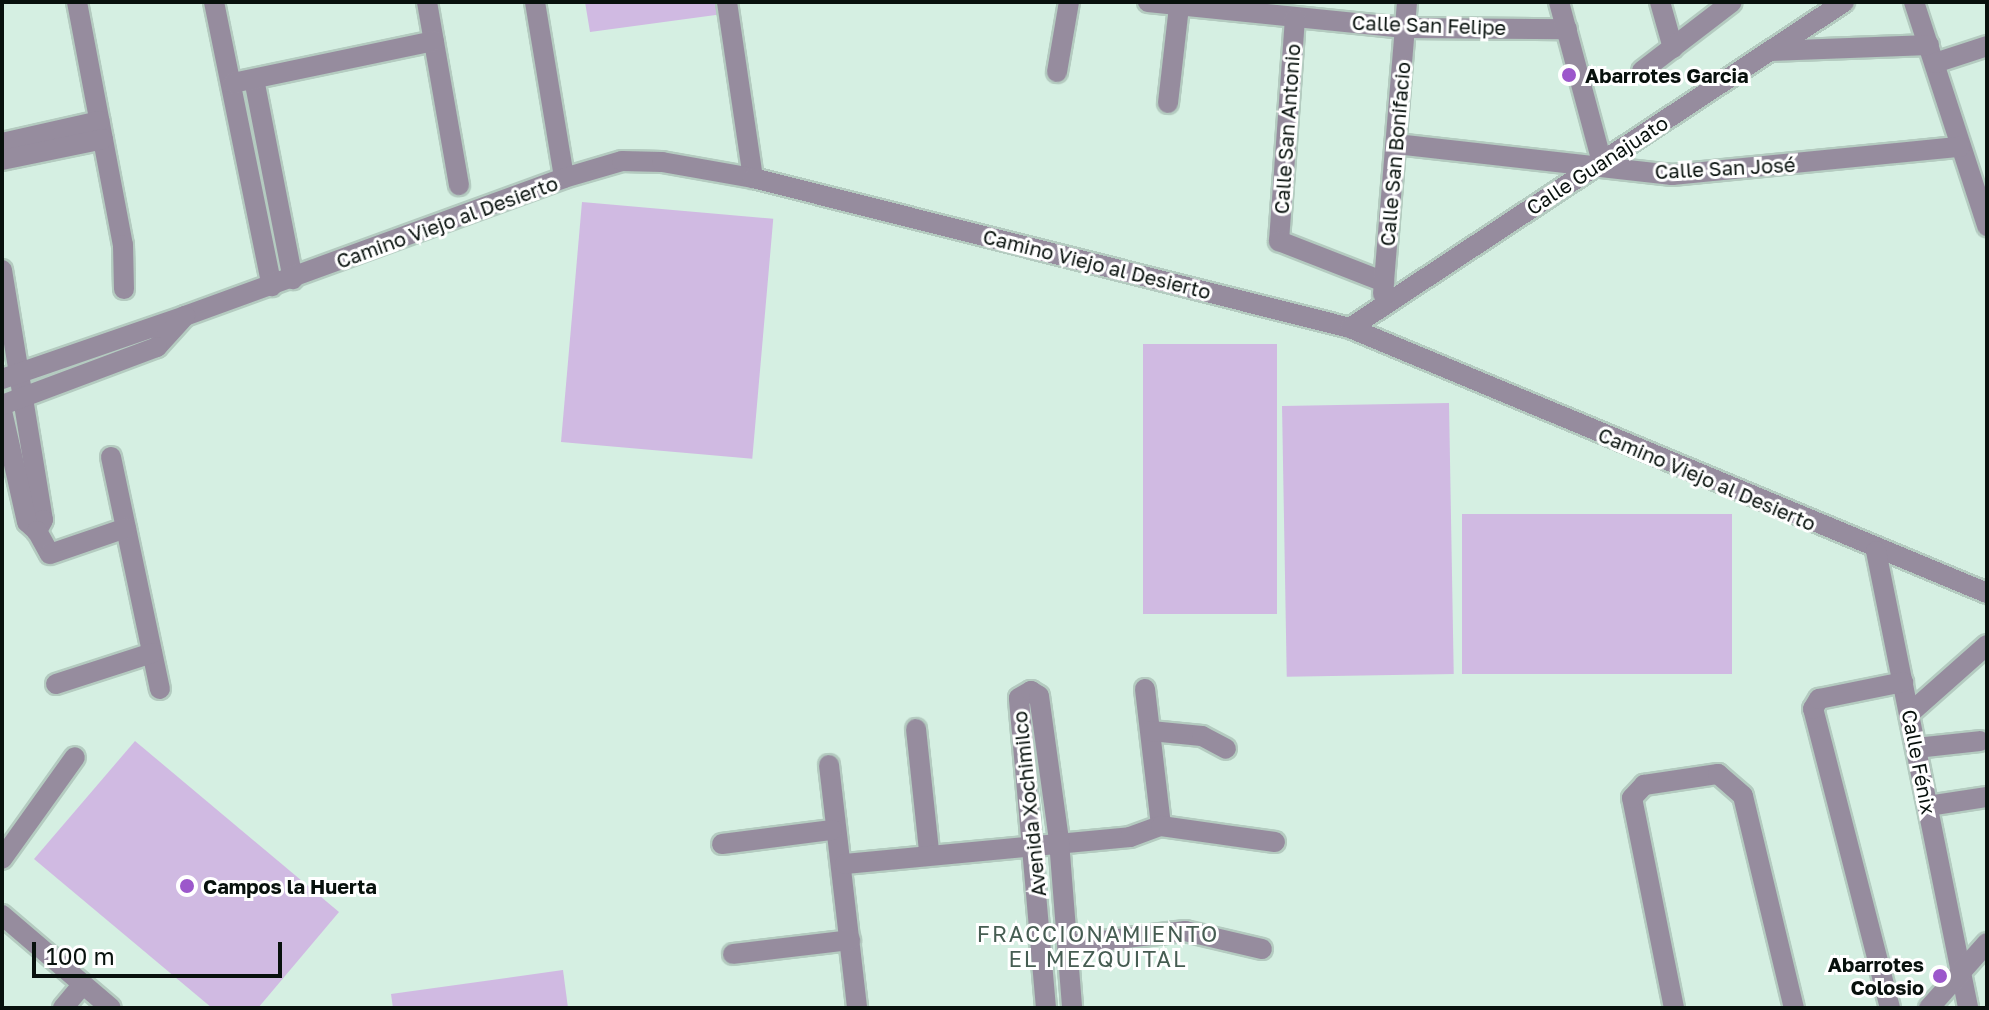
<!DOCTYPE html>
<meta charset="utf-8">
<style>
body{margin:0}
#map{position:relative;width:1989px;height:1010px;overflow:hidden;background:#d5efe2;font-family:"Golos Text",sans-serif}
div>[style]{position:absolute}
[style*='--x']{left:calc(var(--x)*1px);top:calc(var(--y)*1px);width:calc(var(--w)*1px);rotate:calc(var(--a)*1deg)}
.green>*{inset:0;background:#d0bae2;transform-origin:0 0}
.roads{filter:drop-shadow(2px 0 #b4cbc0) drop-shadow(-2px 0 #b4cbc0) drop-shadow(0 2px #b4cbc0) drop-shadow(0 -2px #b4cbc0)}
.minor>*{height:20px;margin:-10px;padding:0 10px;transform-origin:10px;border-radius:10px;background:#968c9e}
.dots>*{width:22px;height:22px;translate:-50% -50%;box-sizing:border-box;border:4px solid #fff;border-radius:50%}
span{translate:-50% -50%;white-space:nowrap;text-align:center;line-height:1.15;-webkit-text-stroke:6px #fff;paint-order:stroke}
.street-label{font-size:20px;color:#08110d}
.poi-label{font-size:20px;color:#08110d;font-weight:700}
.left{translate:0 -50%;text-align:left}
.right{translate:-100% -50%;text-align:right}
.neighbourhood-label{font-size:22px;color:#465d52;letter-spacing:2px}
.frame{position:absolute;inset:0;border:4px solid #08110d;pointer-events:none}
.scale{position:absolute;left:32px;top:942px;width:250px;height:36px;box-sizing:border-box;border:4px solid #08110d;border-top:0;padding-left:10px;font-size:24px;line-height:28px;white-space:nowrap;color:#08110d;-webkit-text-stroke:6px #fff;paint-order:stroke}
</style>
<div id="map">
<div class="green">
<i style="clip-path:polygon(585px 2px,721px 2px,723px 14px,590px 32px)"></i>
<i style="left:582px;top:202px;width:192px;height:241px;rotate:5deg"></i>
<i style="left:1143px;top:344px;width:134px;height:270px"></i>
<i style="left:1449px;top:403px;width:271px;height:167px;rotate:89deg"></i>
<i style="left:1462px;top:514px;width:270px;height:160px"></i>
<i style="clip-path:polygon(135px 741px,339px 912px,258px 1008px,212px 1008px,34px 859px)"></i>
<i style="clip-path:polygon(563px 970px,568px 1008px,393px 1008px,391px 994px)"></i>
</div>
<div class="roads">
<div class="minor">
<i style="--x:77;--y:2;--w:247;--a:79.3"></i>
<i style="--x:123;--y:245;--w:44;--a:88.7"></i>
<i style="--x:214;--y:2;--w:290;--a:78.5"></i>
<i style="--x:427;--y:2;--w:186;--a:80.1"></i>
<i style="--x:535;--y:2;--w:178;--a:80.6"></i>
<i style="--x:727;--y:2;--w:178;--a:81.6"></i>
<i style="--x:1148;--y:2;--w:258;--a:5.8"></i>
<i style="--x:1405;--y:28;--w:162;--a:0.4"></i>
<i style="--x:1559;--y:2;--w:166;--a:75"></i>
<i style="--x:1660;--y:2;--w:48;--a:74.2"></i>
<i style="--x:1914;--y:2;--w:236;--a:71.9"></i>
<i style="--x:1295;--y:18;--w:224;--a:94.1"></i>
<i style="--x:1279;--y:241;--w:113;--a:21.3"></i>
<i style="--x:1770;--y:51;--w:159;--a:-2.2"></i>
<i style="--x:1935;--y:63;--w:55;--a:-18.1"></i>
<i style="--x:1642;--y:71;--w:113;--a:-37.5"></i>
<i style="--x:1057;--y:72;--w:71;--a:-80.3"></i>
<i style="--x:254;--y:79;--w:204;--a:79"></i>
<i style="--x:233;--y:83;--w:205;--a:-11.8"></i>
<i style="--x:1168;--y:103;--w:98;--a:-83.5"></i>
<i style="--x:2;--y:143;--w:100;--a:-12.7"></i>
<i style="--x:1396;--y:144;--w:278;--a:6.4"></i>
<i style="--x:1672;--y:175;--w:289;--a:-5.6"></i>
<i style="--x:2;--y:160;--w:103;--a:-11.7"></i>
<i style="--x:2;--y:270;--w:253;--a:80.7"></i>
<i style="--x:43;--y:520;--w:13;--a:119"></i>
<i style="--x:37;--y:531;--w:13;--a:-138"></i>
<i style="--x:27;--y:522;--w:114;--a:-102.7"></i>
<i style="--x:1383;--y:294;--w:293;--a:-85.3"></i>
<i style="--x:185;--y:316;--w:403;--a:-20"></i>
<i style="--x:564;--y:178;--w:60;--a:-16.3"></i>
<i style="--x:622;--y:161;--w:40;--a:1.4"></i>
<i style="--x:662;--y:162;--w:92;--a:10"></i>
<i style="--x:753;--y:178;--w:616;--a:14.1"></i>
<i style="--x:1350;--y:328;--w:690;--a:22.59"></i>
<i style="--x:1350;--y:328;--w:592;--a:-33.42"></i>
<i style="--x:2;--y:379;--w:194;--a:-19"></i>
<i style="--x:185;--y:316;--w:42;--a:132.1"></i>
<i style="--x:157;--y:347;--w:165;--a:159.5"></i>
<i style="--x:111;--y:457;--w:237;--a:78.1"></i>
<i style="--x:37;--y:531;--w:26;--a:61"></i>
<i style="--x:50;--y:554;--w:80;--a:-18.9"></i>
<i style="--x:1876;--y:551;--w:466;--a:78.6"></i>
<i style="--x:56;--y:684;--w:101;--a:-17.9"></i>
<i style="--x:1145;--y:689;--w:138;--a:83.3"></i>
<i style="--x:1909;--y:714;--w:104;--a:-41.5"></i>
<i style="--x:916;--y:729;--w:123;--a:83.9"></i>
<i style="--x:1151;--y:731;--w:51;--a:5.6"></i>
<i style="--x:1202;--y:736;--w:27;--a:28"></i>
<i style="--x:1916;--y:748;--w:64;--a:-6.2"></i>
<i style="--x:829;--y:765;--w:245;--a:83.4"></i>
<i style="--x:1928;--y:806;--w:60;--a:-8.7"></i>
<i style="--x:722;--y:844;--w:111;--a:-7.3"></i>
<i style="--x:2;--y:859;--w:125;--a:-54.4"></i>
<i style="--x:845;--y:864;--w:286;--a:-5.4"></i>
<i style="--x:1130;--y:837;--w:33;--a:-20"></i>
<i style="--x:1161;--y:826;--w:115;--a:8"></i>
<i style="--x:2;--y:915;--w:143;--a:40.5"></i>
<i style="--x:1069;--y:945;--w:117;--a:-6.9"></i>
<i style="--x:1185;--y:931;--w:79;--a:13.2"></i>
<i style="--x:733;--y:954;--w:118;--a:-6.8"></i>
<i style="--x:63;--y:1008;--w:30;--a:-50"></i>
<i style="--x:1046;--y:1008;--w:311;--a:-95"></i>
<i style="--x:1019;--y:698;--w:14;--a:-30"></i>
<i style="--x:1031;--y:691;--w:9;--a:32"></i>
<i style="--x:1039;--y:696;--w:146;--a:82.1"></i>
<i style="--x:1059;--y:841;--w:168;--a:85.5"></i>
<i style="--x:1674;--y:1008;--w:214;--a:-101.3"></i>
<i style="--x:1632;--y:798;--w:18;--a:-47"></i>
<i style="--x:1644;--y:785;--w:75;--a:-8.5"></i>
<i style="--x:1718;--y:774;--w:33;--a:41"></i>
<i style="--x:1743;--y:796;--w:218;--a:76.5"></i>
<i style="--x:1890;--y:1008;--w:309;--a:-104.4"></i>
<i style="--x:1813;--y:709;--w:12;--a:-59"></i>
<i style="--x:1819;--y:699;--w:86;--a:-11.4"></i>
<i style="--x:1929;--y:1008;--w:87;--a:-48.3"></i>
</div>
</div>
<div class="dots">
<i style="left:1569px;top:75px;background:#9c57cb"></i>
<i style="left:187px;top:886px;background:#9c57cb"></i>
<i style="left:1940px;top:976px;background:#9c57cb"></i>
</div>
<div class="street-label">
<span style="left:1429px;top:25px;rotate:2deg">Calle San Felipe</span>
<span style="left:1287px;top:129px;rotate:-86deg">Calle San Antonio</span>
<span style="left:1395px;top:154px;rotate:-85deg">Calle San Bonifacio</span>
<span style="left:1597px;top:165px;rotate:-33deg">Calle Guanajuato</span>
<span style="left:1725px;top:168px;rotate:-3deg">Calle San José</span>
<span style="left:447px;top:222px;rotate:-20deg">Camino Viejo al Desierto</span>
<span style="left:1097px;top:264px;rotate:14deg">Camino Viejo al Desierto</span>
<span style="left:1707px;top:479px;rotate:23deg">Camino Viejo al Desierto</span>
<span style="left:1919px;top:762px;rotate:79deg">Calle Fénix</span>
<span style="left:1029px;top:804px;rotate:-96deg">Avenida Xochimilco</span>
</div>
<div class="poi-label">
<span class="left" style="left:1585px;top:75px">Abarrotes Garcia</span>
<span class="left" style="left:203px;top:886px">Campos la Huerta</span>
<span class="right" style="left:1924px;top:976px">Abarrotes<br>Colosio</span>
</div>
<div class="neighbourhood-label">
<span style="left:1098px;top:946px">FRACCIONAMIENTO<br>EL MEZQUITAL</span>
</div>
<div class="frame"></div>
<div class="scale">100 m</div>
</div>
